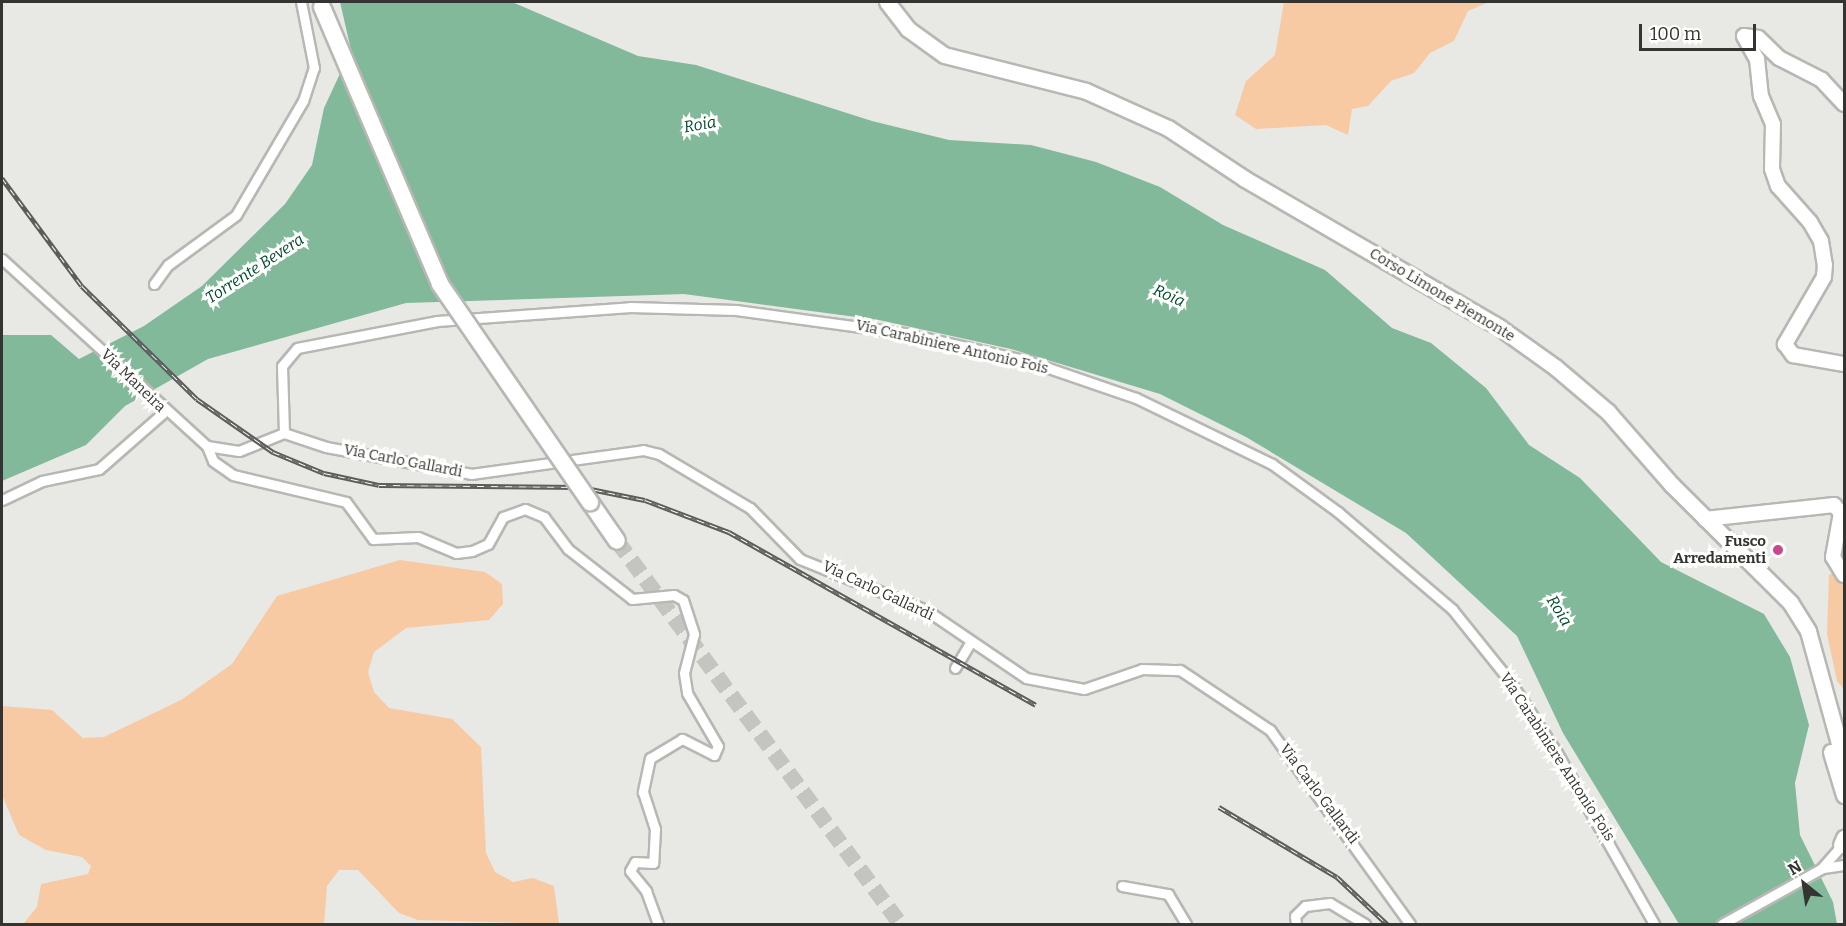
<!DOCTYPE html>
<style>
body{margin:0}
#map{position:relative;width:1846px;height:926px;overflow:hidden;background:#e8e8e4;font-family:Bitter,serif}
div>[style]{position:absolute}
[style*='--x']{left:calc(var(--x)*1px);top:calc(var(--y)*1px);width:calc(var(--w)*1px);rotate:calc(var(--a)*1deg)}
.green>*{inset:0;background:#f7caa3}
.water>*{inset:0;background:#81b99a}
.highway-tunnel>*{height:16px;margin-top:-8px;transform-origin:0;background:repeating-linear-gradient(90deg,#c4c4c1 0 16px,transparent 0 24px)}
.roads{filter:drop-shadow(2px 0 #b7b7b3) drop-shadow(-2px 0 #b7b7b3) drop-shadow(0 2px #b7b7b3) drop-shadow(0 -2px #b7b7b3)}
.street>*{height:9px;margin:-4.5px;padding:0 4.5px;transform-origin:4.5px;border-radius:4.5px;background:#fff}
.secondary>*{height:14px;margin:-7px;padding:0 7px;transform-origin:7px;border-radius:7px;background:#fff}
.primary>*{height:15px;margin:-7.5px;padding:0 7.5px;transform-origin:7.5px;border-radius:7.5px;background:#fff}
.highway>*{height:16px;margin:-8px;padding:0 8px;transform-origin:8px;border-radius:8px;background:#fff}
.rail>*{height:4.5px;margin-top:-2.25px;transform-origin:0;background:repeating-linear-gradient(90deg,#fffffe 0 7px,#5c5d5a 0 14px);box-sizing:border-box;border-block:2px solid #5c5d5a}
.bridges{filter:drop-shadow(2px 0 #b7b7b3) drop-shadow(-2px 0 #b7b7b3) drop-shadow(0 2px #b7b7b3) drop-shadow(0 -2px #b7b7b3)}
.highway-bridge>*{height:16px;margin:-8px;padding:0 8px;transform-origin:8px;border-radius:8px;background:#fff}
.dots>*{width:16px;height:16px;translate:-50% -50%;box-sizing:border-box;border:3px solid #fffffe;border-radius:50%}
span{translate:-50% -50%;white-space:nowrap;text-align:center;line-height:1.15;-webkit-text-stroke:6px #fffffe;paint-order:stroke}
.street-label{font-size:15px;color:#343533}
.poi-label{font-size:15px;color:#343533;font-weight:700}
.right{translate:-100% -50%;text-align:right}
.water-label{font-size:16px;color:#004a2d;font-style:italic}
.frame{position:absolute;inset:0;border:3px solid #343533;pointer-events:none}
.north{position:absolute;left:1774px;top:854px;width:60px;height:60px;-webkit-text-stroke:4px #fffffe;paint-order:stroke;rotate:330deg;font-size:16px;font-weight:700;line-height:24px;text-align:center;color:#343533}
.north::after{content:'';display:block;margin:auto;width:21px;height:27px;background:#343533;clip-path:polygon(50% 0,100% 100%,50% 72%,0 100%)}
.scale{position:absolute;left:1639px;top:24px;width:117px;height:27px;box-sizing:border-box;border:3px solid #343533;border-top:0;padding-left:8px;font-size:18px;line-height:21px;white-space:nowrap;color:#343533;-webkit-text-stroke:4px #fffffe;paint-order:stroke}
</style>
<div id="map">
<div class="green">
<i style="clip-path:polygon(1284px 2px,1489px 2px,1468px 11px,1454px 41px,1430px 53px,1414px 73px,1391px 81px,1368px 106px,1352px 109px,1348px 135px,1326px 125px,1256px 129px,1235px 115px,1246px 81px,1275px 55px)"></i>
<i style="clip-path:polygon(400px 560px,485px 572px,502px 584px,503px 604px,489px 620px,406px 628px,374px 652px,368px 672px,374px 692px,389px 708px,452px 719px,481px 747px,486px 853px,495px 872px,513px 882px,533px 878px,554px 886px,559px 924px,418px 920px,399px 913px,358px 870px,339px 870px,327px 886px,324px 924px,23px 924px,37px 907px,41px 884px,88px 874px,91px 866px,82px 857px,46px 850px,19px 835px,2px 795px,2px 706px,52px 710px,83px 738px,104px 737px,181px 700px,232px 664px,277px 596px)"></i>
<i style="clip-path:polygon(1836px 571px,1844px 585px,1843px 688px,1837px 681px,1827px 634px,1829px 575px)"></i>
</div>
<div class="water">
<i style="clip-path:polygon(340px 2px,512px 2px,638px 56px,696px 65px,872px 121px,949px 140px,1031px 145px,1096px 162px,1160px 187px,1223px 225px,1325px 270px,1392px 328px,1431px 343px,1486px 388px,1529px 445px,1580px 478px,1661px 562px,1764px 614px,1790px 657px,1809px 725px,1795px 783px,1800px 835px,1833px 902px,1837px 924px,1679px 924px,1563px 733px,1517px 636px,1406px 533px,1246px 437px,1160px 394px,1011px 349px,879px 320px,684px 294px,406px 303px,208px 359px,125px 406px,86px 445px,2px 481px,2px 335px,51px 335px,79px 359px,144px 326px,202px 286px,285px 204px,312px 165px,324px 108px,351px 50px)"></i>
</div>
<div class="highway-tunnel">
<i style="--x:617;--y:541;--w:476;--a:53.5"></i>
</div>
<div class="roads">
<div class="street">
<i style="--x:2;--y:259;--w:277;--a:42.4"></i>
<i style="--x:207;--y:446;--w:32;--a:9"></i>
<i style="--x:239;--y:451;--w:48;--a:-21.8"></i>
<i style="--x:154;--y:284;--w:24;--a:-54"></i>
<i style="--x:168;--y:265;--w:84;--a:-36.3"></i>
<i style="--x:236;--y:215;--w:132;--a:-59.6"></i>
<i style="--x:303;--y:101;--w:35;--a:-72"></i>
<i style="--x:314;--y:68;--w:67;--a:-101.1"></i>
<i style="--x:284;--y:433;--w:67;--a:-91.7"></i>
<i style="--x:282;--y:366;--w:23;--a:-50"></i>
<i style="--x:297;--y:348;--w:143;--a:-10.9"></i>
<i style="--x:437;--y:321;--w:194;--a:-4.1"></i>
<i style="--x:630;--y:307;--w:106;--a:1.6"></i>
<i style="--x:736;--y:310;--w:170;--a:7.8"></i>
<i style="--x:904;--y:333;--w:127;--a:12.7"></i>
<i style="--x:1028;--y:361;--w:114;--a:18.9"></i>
<i style="--x:1136;--y:398;--w:151;--a:25.9"></i>
<i style="--x:1272;--y:464;--w:82;--a:36"></i>
<i style="--x:1338;--y:512;--w:150;--a:40.4"></i>
<i style="--x:1452;--y:609;--w:91;--a:51.2"></i>
<i style="--x:1509;--y:680;--w:87;--a:56.7"></i>
<i style="--x:1557;--y:753;--w:197;--a:60.4"></i>
<i style="--x:284;--y:433;--w:44;--a:18.4"></i>
<i style="--x:326;--y:447;--w:147;--a:10.5"></i>
<i style="--x:471;--y:474;--w:174;--a:-7.9"></i>
<i style="--x:643;--y:450;--w:16;--a:14"></i>
<i style="--x:659;--y:454;--w:106;--a:30.7"></i>
<i style="--x:750;--y:508;--w:71;--a:45.6"></i>
<i style="--x:800;--y:559;--w:136;--a:22"></i>
<i style="--x:926;--y:610;--w:121;--a:34.2"></i>
<i style="--x:1026;--y:678;--w:59;--a:10.7"></i>
<i style="--x:1084;--y:689;--w:61;--a:-19"></i>
<i style="--x:1142;--y:669;--w:38;--a:2"></i>
<i style="--x:1180;--y:670;--w:108;--a:33.7"></i>
<i style="--x:1270;--y:730;--w:239;--a:54.2"></i>
<i style="--x:207;--y:446;--w:16;--a:68"></i>
<i style="--x:213;--y:461;--w:24;--a:35"></i>
<i style="--x:233;--y:475;--w:116;--a:13.4"></i>
<i style="--x:346;--y:502;--w:46;--a:53.9"></i>
<i style="--x:373;--y:539;--w:45;--a:-2.5"></i>
<i style="--x:418;--y:537;--w:41;--a:22.8"></i>
<i style="--x:456;--y:553;--w:16;--a:-7"></i>
<i style="--x:472;--y:551;--w:17;--a:-24"></i>
<i style="--x:488;--y:544;--w:31;--a:-61"></i>
<i style="--x:503;--y:517;--w:23;--a:-20"></i>
<i style="--x:525;--y:509;--w:21;--a:23"></i>
<i style="--x:544;--y:517;--w:40;--a:53"></i>
<i style="--x:568;--y:549;--w:81;--a:38"></i>
<i style="--x:632;--y:599;--w:42;--a:-5.4"></i>
<i style="--x:674;--y:595;--w:10;--a:29"></i>
<i style="--x:683;--y:600;--w:36;--a:72"></i>
<i style="--x:694;--y:634;--w:40;--a:104.4"></i>
<i style="--x:684;--y:673;--w:20;--a:81"></i>
<i style="--x:687;--y:693;--w:61;--a:59.7"></i>
<i style="--x:718;--y:746;--w:10;--a:114"></i>
<i style="--x:714;--y:755;--w:36;--a:-153"></i>
<i style="--x:682;--y:739;--w:37;--a:149"></i>
<i style="--x:650;--y:758;--w:35;--a:102"></i>
<i style="--x:643;--y:792;--w:39;--a:72"></i>
<i style="--x:655;--y:829;--w:34;--a:93"></i>
<i style="--x:653;--y:863;--w:18;--a:-177"></i>
<i style="--x:635;--y:862;--w:10;--a:119"></i>
<i style="--x:630;--y:871;--w:26;--a:51"></i>
<i style="--x:646;--y:891;--w:35;--a:70"></i>
<i style="--x:2;--y:500;--w:44;--a:-25.4"></i>
<i style="--x:42;--y:481;--w:58;--a:-11.9"></i>
<i style="--x:99;--y:469;--w:86;--a:-41.2"></i>
<i style="--x:955;--y:668;--w:31;--a:-59"></i>
<i style="--x:1823;--y:868;--w:21;--a:-8"></i>
<i style="--x:1122;--y:886;--w:47;--a:9.9"></i>
<i style="--x:1168;--y:894;--w:35;--a:59"></i>
<i style="--x:1296;--y:924;--w:8;--a:-97"></i>
<i style="--x:1295;--y:916;--w:14;--a:-45"></i>
<i style="--x:1305;--y:906;--w:25;--a:-7"></i>
<i style="--x:1330;--y:903;--w:41;--a:31"></i>
<i style="--x:1722;--y:924;--w:113;--a:-29.1"></i>
<i style="--x:1821;--y:869;--w:35;--a:-49"></i>
</div>
<div class="secondary">
<i style="--x:1844;--y:104;--w:33;--a:-133"></i>
<i style="--x:1822;--y:80;--w:48;--a:-152.9"></i>
<i style="--x:1779;--y:58;--w:29;--a:-136"></i>
<i style="--x:1758;--y:38;--w:14;--a:-172"></i>
<i style="--x:1744;--y:36;--w:26;--a:61"></i>
<i style="--x:1757;--y:59;--w:37;--a:84"></i>
<i style="--x:1761;--y:96;--w:30;--a:67"></i>
<i style="--x:1773;--y:124;--w:45;--a:91.3"></i>
<i style="--x:1772;--y:169;--w:18;--a:71"></i>
<i style="--x:1778;--y:186;--w:48;--a:48.4"></i>
<i style="--x:1810;--y:222;--w:22;--a:60"></i>
<i style="--x:1821;--y:241;--w:24;--a:81"></i>
<i style="--x:1825;--y:265;--w:12;--a:95"></i>
<i style="--x:1824;--y:277;--w:78;--a:120.2"></i>
<i style="--x:1785;--y:344;--w:14;--a:54"></i>
<i style="--x:1793;--y:355;--w:52;--a:10"></i>
<i style="--x:1705;--y:519;--w:130;--a:-6.2"></i>
<i style="--x:1834;--y:505;--w:11;--a:49"></i>
<i style="--x:1841;--y:513;--w:45;--a:100.3"></i>
<i style="--x:1833;--y:557;--w:21;--a:59"></i>
</div>
<div class="primary">
<i style="--x:887;--y:2;--w:34;--a:52"></i>
<i style="--x:908;--y:29;--w:44;--a:35.8"></i>
<i style="--x:944;--y:55;--w:146;--a:14.2"></i>
<i style="--x:1086;--y:91;--w:90;--a:24.3"></i>
<i style="--x:1168;--y:128;--w:92;--a:33.5"></i>
<i style="--x:1245;--y:179;--w:294;--a:30.2"></i>
<i style="--x:1499;--y:327;--w:69;--a:35.5"></i>
<i style="--x:1555;--y:367;--w:70;--a:40.3"></i>
<i style="--x:1608;--y:412;--w:96;--a:48.8"></i>
<i style="--x:1671;--y:484;--w:168;--a:44.8"></i>
<i style="--x:1790;--y:602;--w:34;--a:58"></i>
<i style="--x:1808;--y:631;--w:136;--a:74.6"></i>
<i style="--x:1831;--y:752;--w:45;--a:73.2"></i>
<i style="--x:1841;--y:845;--w:8;--a:-67"></i>
</div>
<div class="highway">
<i style="--x:590;--y:502;--w:47;--a:55.3"></i>
</div>
</div>
<div class="rail">
<i style="--x:2;--y:178;--w:134;--a:53.5"></i>
<i style="--x:82;--y:286;--w:161;--a:44.5"></i>
<i style="--x:197;--y:399;--w:93;--a:34.9"></i>
<i style="--x:273;--y:452;--w:55;--a:22.4"></i>
<i style="--x:324;--y:473;--w:56;--a:12.3"></i>
<i style="--x:379;--y:485;--w:202;--a:0.6"></i>
<i style="--x:581;--y:487;--w:65;--a:11.5"></i>
<i style="--x:645;--y:500;--w:90;--a:20.9"></i>
<i style="--x:729;--y:532;--w:352;--a:29.4"></i>
<i style="--x:1219;--y:807;--w:137;--a:30.7"></i>
<i style="--x:1337;--y:877;--w:69;--a:43.2"></i>
</div>
<div class="bridges">
<div class="highway-bridge">
<i style="--x:322;--y:7;--w:301;--a:66.9"></i>
<i style="--x:440;--y:284;--w:265;--a:55.5"></i>
</div>
</div>
<div class="dots">
<i style="left:1778px;top:550px;background:#c9478e"></i>
</div>
<div class="street-label">
<span style="left:1442px;top:295px;rotate:31deg">Corso Limone Piemonte</span>
<span style="left:952px;top:347px;rotate:13deg">Via Carabiniere Antonio Fois</span>
<span style="left:133px;top:381px;rotate:44deg">Via Maneira</span>
<span style="left:403px;top:461px;rotate:11deg">Via Carlo Gallardi</span>
<span style="left:878px;top:591px;rotate:25deg">Via Carlo Gallardi</span>
<span style="left:1557px;top:757px;rotate:57deg">Via Carabiniere Antonio Fois</span>
<span style="left:1319px;top:794px;rotate:53deg">Via Carlo Gallardi</span>
</div>
<div class="poi-label">
<span class="right" style="left:1766px;top:550px">Fusco<br>Arredamenti</span>
</div>
<div class="water-label">
<span style="left:700px;top:125px;rotate:-10deg">Roia</span>
<span style="left:255px;top:269px;rotate:-33deg">Torrente Bevera</span>
<span style="left:1169px;top:296px;rotate:24deg">Roia</span>
<span style="left:1559px;top:611px;rotate:58deg">Roia</span>
</div>
<div class="frame"></div>
<div class="north">N</div>
<div class="scale">100 m</div>
</div>
